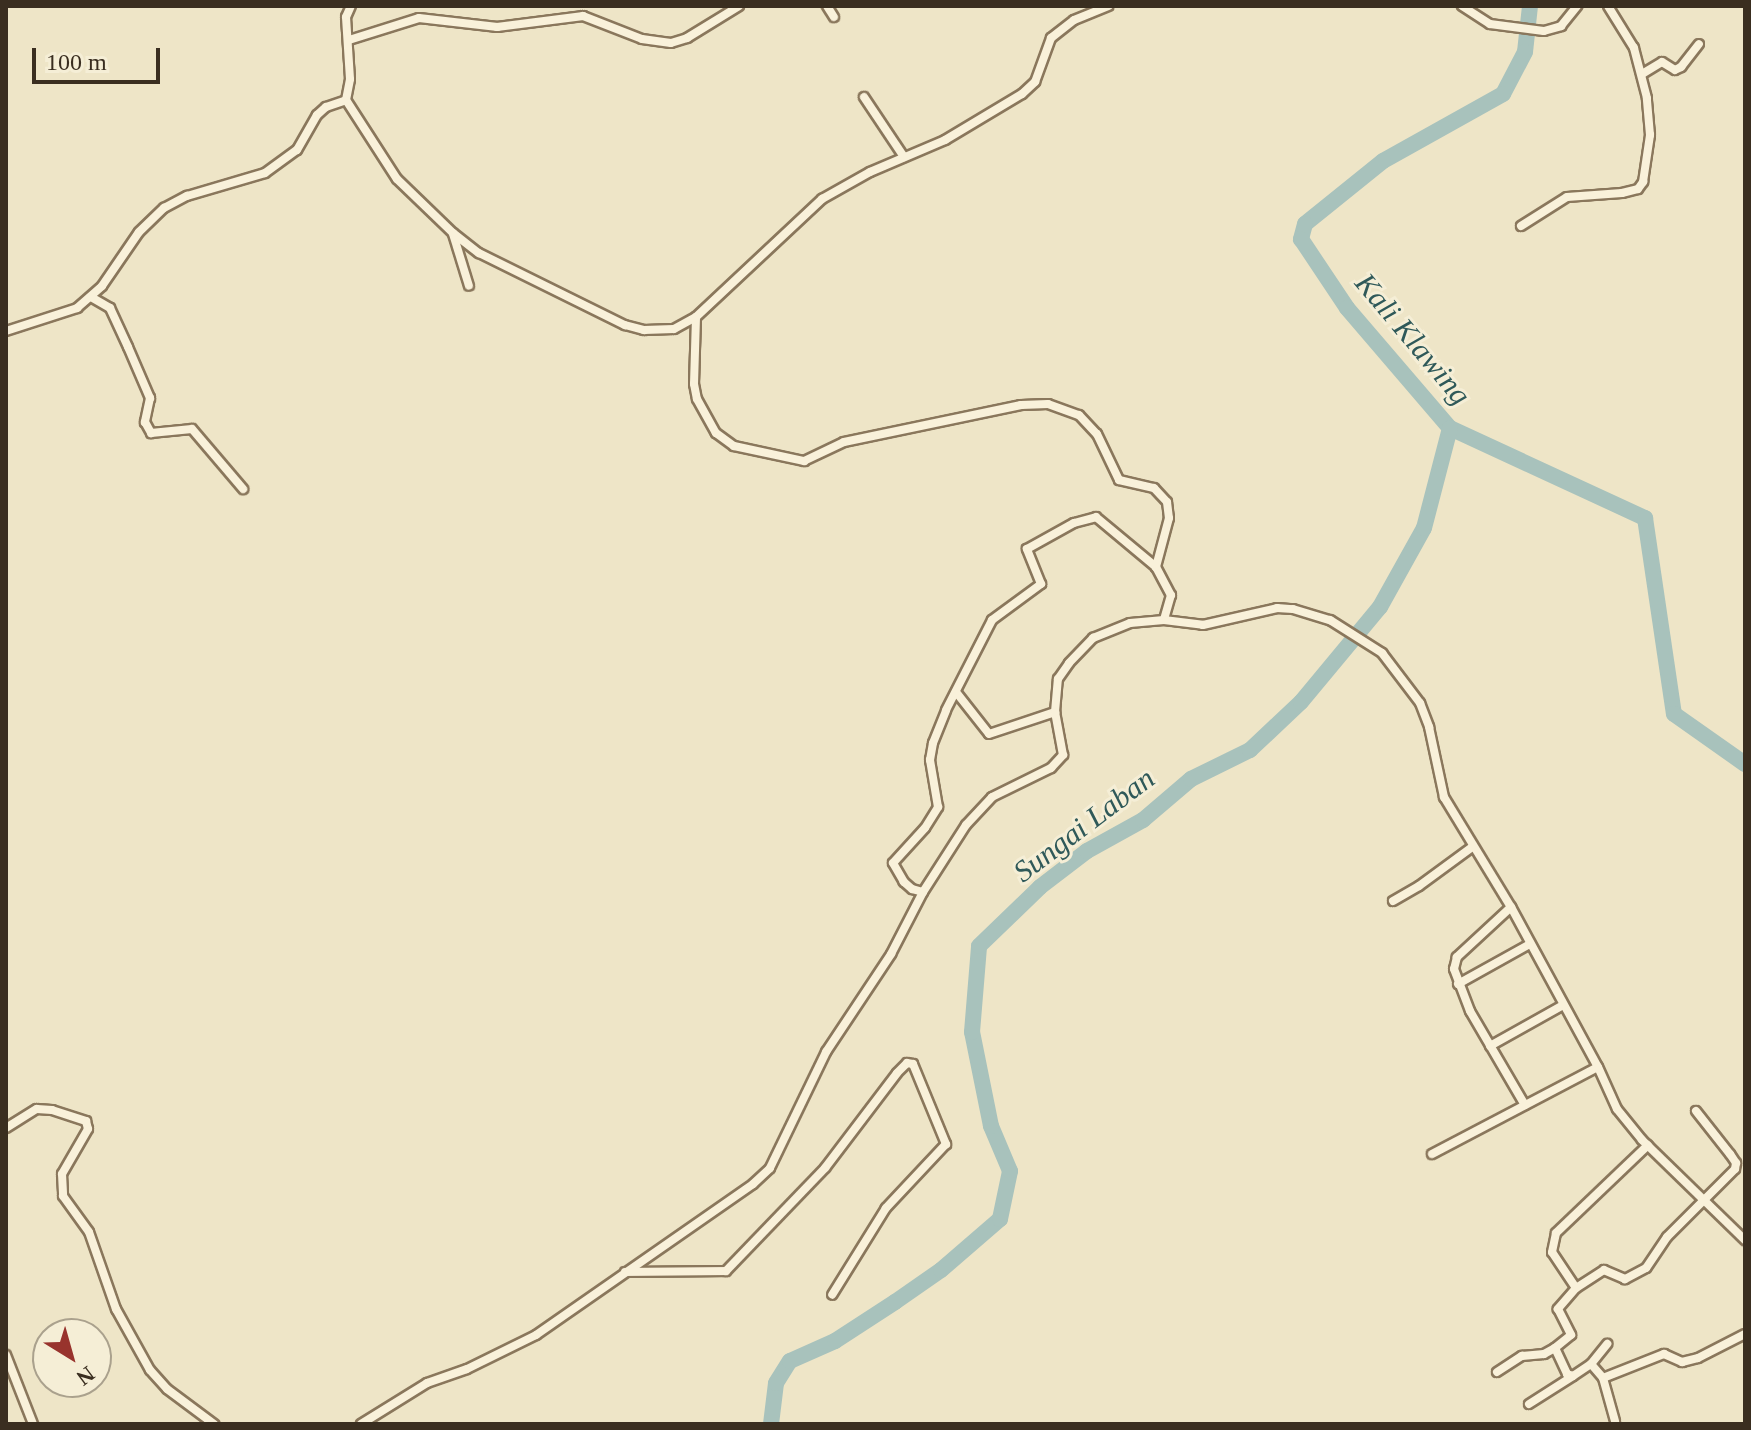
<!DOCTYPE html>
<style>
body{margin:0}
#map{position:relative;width:1751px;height:1430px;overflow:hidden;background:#eee5c7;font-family:Georgia,serif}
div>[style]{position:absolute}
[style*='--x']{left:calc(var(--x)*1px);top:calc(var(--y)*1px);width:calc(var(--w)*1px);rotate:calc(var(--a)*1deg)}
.river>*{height:16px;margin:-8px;padding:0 8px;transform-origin:8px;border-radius:8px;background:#a8c2bc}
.roads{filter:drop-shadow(2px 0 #8a775c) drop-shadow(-2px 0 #8a775c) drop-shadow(0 2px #8a775c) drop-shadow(0 -2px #8a775c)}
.street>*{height:8px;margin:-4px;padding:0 4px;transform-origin:4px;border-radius:4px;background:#f9f1da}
span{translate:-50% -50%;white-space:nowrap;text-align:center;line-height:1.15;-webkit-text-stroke:6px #f5eed6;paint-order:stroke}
.water-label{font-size:30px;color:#2f5959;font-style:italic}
.frame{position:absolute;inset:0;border:8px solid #3a2e20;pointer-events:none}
.north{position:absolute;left:32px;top:1318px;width:80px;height:80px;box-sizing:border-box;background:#f5eed6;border:2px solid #aaa18d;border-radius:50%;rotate:143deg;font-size:22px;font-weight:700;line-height:32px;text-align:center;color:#3a2e20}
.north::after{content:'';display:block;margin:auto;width:28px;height:36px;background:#98332d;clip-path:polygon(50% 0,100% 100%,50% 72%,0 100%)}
.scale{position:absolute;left:32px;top:48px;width:128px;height:36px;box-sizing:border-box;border:4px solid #3a2e20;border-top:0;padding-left:10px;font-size:24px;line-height:28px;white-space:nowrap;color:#3a2e20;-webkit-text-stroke:6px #f5eed6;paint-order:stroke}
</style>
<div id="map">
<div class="river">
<i style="--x:1530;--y:6;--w:46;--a:96.2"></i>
<i style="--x:1525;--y:52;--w:47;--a:117.6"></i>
<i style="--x:1503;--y:94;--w:137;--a:150.8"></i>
<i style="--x:1383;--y:161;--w:100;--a:141.1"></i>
<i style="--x:1305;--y:224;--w:16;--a:105"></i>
<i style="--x:1301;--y:239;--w:83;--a:56.3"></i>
<i style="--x:1347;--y:308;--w:158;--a:49.4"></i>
<i style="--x:1450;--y:428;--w:215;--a:24.8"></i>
<i style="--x:1645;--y:518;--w:198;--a:81.6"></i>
<i style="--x:1674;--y:714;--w:87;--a:35.2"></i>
<i style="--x:771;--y:1424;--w:41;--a:-83"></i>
<i style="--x:776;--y:1383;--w:26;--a:-58"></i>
<i style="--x:790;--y:1361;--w:49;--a:-24"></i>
<i style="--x:835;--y:1341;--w:72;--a:-33"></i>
<i style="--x:895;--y:1302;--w:56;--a:-34.8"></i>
<i style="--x:941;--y:1270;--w:78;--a:-40.8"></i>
<i style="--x:1000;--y:1219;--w:49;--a:-78.2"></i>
<i style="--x:1010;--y:1171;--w:49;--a:-112.9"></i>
<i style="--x:991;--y:1126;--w:96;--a:-101.4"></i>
<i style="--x:972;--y:1032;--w:86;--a:-85.3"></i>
<i style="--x:979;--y:946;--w:85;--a:-44"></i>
<i style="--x:1040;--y:887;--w:59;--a:-37.5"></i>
<i style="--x:1087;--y:851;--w:64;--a:-29"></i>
<i style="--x:1143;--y:820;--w:63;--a:-40.5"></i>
<i style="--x:1191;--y:779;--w:66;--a:-26.2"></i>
<i style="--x:1250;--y:750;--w:70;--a:-43.3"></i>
<i style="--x:1301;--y:702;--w:124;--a:-50.3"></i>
<i style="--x:1380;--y:607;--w:90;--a:-60.9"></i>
<i style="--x:1424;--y:528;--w:103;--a:-75.4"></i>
</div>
<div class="roads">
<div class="street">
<i style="--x:827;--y:6;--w:13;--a:58"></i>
<i style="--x:1462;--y:6;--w:33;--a:33"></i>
<i style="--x:1490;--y:24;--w:54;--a:7.4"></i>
<i style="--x:1544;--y:31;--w:18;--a:-16"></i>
<i style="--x:1561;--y:26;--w:26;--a:-51"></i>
<i style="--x:349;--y:40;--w:73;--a:-17.4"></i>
<i style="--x:419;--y:18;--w:79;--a:6.6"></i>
<i style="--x:497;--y:27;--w:87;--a:-7.3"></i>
<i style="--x:583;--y:16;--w:63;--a:21.3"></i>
<i style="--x:642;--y:39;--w:29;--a:8"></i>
<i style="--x:671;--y:43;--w:17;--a:-17"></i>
<i style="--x:687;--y:38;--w:61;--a:-31.6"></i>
<i style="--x:1642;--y:74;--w:23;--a:-31"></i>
<i style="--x:1662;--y:62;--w:15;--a:32"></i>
<i style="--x:1675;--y:70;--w:7;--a:-27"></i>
<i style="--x:1681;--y:67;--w:29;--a:-52"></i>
<i style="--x:864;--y:97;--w:72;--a:56.3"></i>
<i style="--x:346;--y:100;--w:21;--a:-79"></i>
<i style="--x:350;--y:79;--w:62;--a:-93.7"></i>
<i style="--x:346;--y:17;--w:12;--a:-66"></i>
<i style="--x:1521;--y:226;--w:54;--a:-32.2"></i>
<i style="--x:1567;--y:197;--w:55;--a:-4.2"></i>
<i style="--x:1622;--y:193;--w:16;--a:-14"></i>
<i style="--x:1638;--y:189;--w:9;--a:-54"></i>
<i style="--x:1643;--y:182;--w:48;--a:-81.5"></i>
<i style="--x:1650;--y:135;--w:37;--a:-95"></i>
<i style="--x:1647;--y:98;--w:52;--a:-104.6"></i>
<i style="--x:1634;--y:48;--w:49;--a:-121.8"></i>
<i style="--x:453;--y:234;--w:54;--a:72.9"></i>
<i style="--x:91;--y:297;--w:22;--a:30"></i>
<i style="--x:110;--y:308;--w:43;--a:65.2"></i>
<i style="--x:128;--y:347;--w:56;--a:66.7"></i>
<i style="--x:150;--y:398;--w:25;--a:102"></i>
<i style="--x:145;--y:422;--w:13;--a:61"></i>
<i style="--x:151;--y:433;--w:41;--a:-5.6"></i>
<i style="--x:192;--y:429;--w:79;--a:49.6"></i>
<i style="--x:696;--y:317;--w:67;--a:91.7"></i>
<i style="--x:694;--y:384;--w:15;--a:79"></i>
<i style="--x:697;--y:399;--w:39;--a:61"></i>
<i style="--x:716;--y:433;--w:22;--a:36"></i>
<i style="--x:734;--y:446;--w:72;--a:12.1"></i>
<i style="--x:804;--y:461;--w:44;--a:-25.4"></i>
<i style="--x:844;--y:442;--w:181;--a:-11.8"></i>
<i style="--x:1021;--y:405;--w:27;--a:-2"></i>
<i style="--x:1048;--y:404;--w:33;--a:20"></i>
<i style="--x:1079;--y:415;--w:26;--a:47"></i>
<i style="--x:1097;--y:434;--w:51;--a:64.4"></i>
<i style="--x:1119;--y:480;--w:36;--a:13"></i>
<i style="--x:1154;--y:488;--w:19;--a:47"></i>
<i style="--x:1167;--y:502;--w:16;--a:83"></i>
<i style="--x:1169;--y:518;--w:51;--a:104.9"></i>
<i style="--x:1156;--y:567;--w:32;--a:62"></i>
<i style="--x:1171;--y:595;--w:26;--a:106"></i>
<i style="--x:6;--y:331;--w:75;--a:-17.9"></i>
<i style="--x:77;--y:308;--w:33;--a:-41"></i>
<i style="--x:102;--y:286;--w:65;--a:-55.6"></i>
<i style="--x:139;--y:232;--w:35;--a:-44"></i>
<i style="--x:164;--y:208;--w:26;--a:-28"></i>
<i style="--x:187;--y:196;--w:81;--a:-16.4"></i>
<i style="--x:265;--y:173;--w:39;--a:-36"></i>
<i style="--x:297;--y:150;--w:40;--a:-60.3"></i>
<i style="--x:317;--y:115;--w:12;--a:-42"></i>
<i style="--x:326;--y:107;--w:21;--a:-19"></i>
<i style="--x:346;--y:100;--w:94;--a:57.2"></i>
<i style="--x:397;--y:179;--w:78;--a:44"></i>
<i style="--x:453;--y:233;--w:33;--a:38"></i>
<i style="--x:479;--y:253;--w:163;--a:26.3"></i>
<i style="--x:625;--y:325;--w:20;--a:15"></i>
<i style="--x:644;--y:330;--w:30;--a:-2"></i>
<i style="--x:674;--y:329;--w:25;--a:-29"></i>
<i style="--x:696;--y:317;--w:173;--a:-43.1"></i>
<i style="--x:822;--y:199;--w:55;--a:-29.4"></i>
<i style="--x:870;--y:172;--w:82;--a:-23.1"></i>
<i style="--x:945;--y:140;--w:90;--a:-30.9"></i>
<i style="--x:1022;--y:94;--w:18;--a:-43"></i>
<i style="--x:1035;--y:82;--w:47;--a:-70"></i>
<i style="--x:1051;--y:38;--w:29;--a:-38"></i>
<i style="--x:1074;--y:20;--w:37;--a:-22"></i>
<i style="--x:956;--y:692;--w:53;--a:51.8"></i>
<i style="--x:989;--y:734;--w:70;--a:-18.4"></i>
<i style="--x:923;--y:892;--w:11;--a:-165"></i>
<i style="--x:912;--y:889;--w:11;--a:-139"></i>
<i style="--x:904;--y:882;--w:22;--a:-120"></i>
<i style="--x:893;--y:863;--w:47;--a:-47.6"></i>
<i style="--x:925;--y:828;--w:25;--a:-58"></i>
<i style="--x:938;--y:807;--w:48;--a:-99.7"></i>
<i style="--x:930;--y:760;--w:17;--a:-80"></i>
<i style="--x:933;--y:743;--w:35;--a:-68"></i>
<i style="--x:946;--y:710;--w:101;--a:-62.9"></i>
<i style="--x:992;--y:620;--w:61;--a:-36.3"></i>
<i style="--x:1041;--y:584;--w:38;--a:-112"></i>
<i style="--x:1027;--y:549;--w:54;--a:-29"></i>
<i style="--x:1074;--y:523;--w:23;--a:-15"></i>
<i style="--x:1096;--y:517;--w:78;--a:39.8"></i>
<i style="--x:1393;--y:901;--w:30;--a:-30"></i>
<i style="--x:1419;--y:886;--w:66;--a:-36.3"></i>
<i style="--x:1511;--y:907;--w:74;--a:137.2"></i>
<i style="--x:1457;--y:957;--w:12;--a:104"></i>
<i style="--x:1454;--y:969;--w:45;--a:69.1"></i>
<i style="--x:1470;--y:1011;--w:109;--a:59.7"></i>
<i style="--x:1458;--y:984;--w:82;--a:-29.1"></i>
<i style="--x:1490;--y:1046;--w:84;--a:-29.3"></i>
<i style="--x:1696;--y:1111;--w:55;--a:51.7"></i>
<i style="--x:1730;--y:1154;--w:11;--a:56"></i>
<i style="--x:1736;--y:1163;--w:6;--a:99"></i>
<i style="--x:1735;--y:1169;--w:96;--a:135"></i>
<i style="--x:1667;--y:1237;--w:37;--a:124"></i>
<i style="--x:1646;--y:1268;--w:24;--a:152"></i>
<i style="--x:1625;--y:1279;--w:23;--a:-157"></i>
<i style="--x:1604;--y:1270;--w:33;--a:147"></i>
<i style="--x:1576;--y:1288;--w:28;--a:131"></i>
<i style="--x:1558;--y:1309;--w:29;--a:63"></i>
<i style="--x:1571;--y:1335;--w:21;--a:141"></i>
<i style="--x:1555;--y:1348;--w:29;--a:65"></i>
<i style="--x:1567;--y:1374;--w:6;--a:18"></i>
<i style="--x:1573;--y:1376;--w:22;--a:-34"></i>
<i style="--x:1591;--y:1364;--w:18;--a:49"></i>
<i style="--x:1603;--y:1378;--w:66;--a:-21.5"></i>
<i style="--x:1664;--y:1354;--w:20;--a:24"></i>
<i style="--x:1682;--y:1362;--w:16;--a:-14"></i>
<i style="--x:1698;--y:1358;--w:53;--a:-27.1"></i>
<i style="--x:6;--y:1128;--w:36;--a:-32"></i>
<i style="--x:37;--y:1109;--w:15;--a:4"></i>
<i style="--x:52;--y:1110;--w:36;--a:18"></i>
<i style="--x:86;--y:1121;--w:8;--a:76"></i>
<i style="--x:88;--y:1129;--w:52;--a:120"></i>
<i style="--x:62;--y:1174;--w:22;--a:87"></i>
<i style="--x:63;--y:1196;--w:44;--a:54.2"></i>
<i style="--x:89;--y:1232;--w:82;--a:70.7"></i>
<i style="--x:116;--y:1309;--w:70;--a:60.9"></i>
<i style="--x:150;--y:1370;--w:25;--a:48"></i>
<i style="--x:167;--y:1389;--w:59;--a:36.7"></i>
<i style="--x:1432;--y:1154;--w:187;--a:-27.7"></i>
<i style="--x:625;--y:1272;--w:101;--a:-0.6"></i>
<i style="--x:726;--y:1271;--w:143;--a:-46.1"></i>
<i style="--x:825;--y:1168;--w:119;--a:-52.8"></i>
<i style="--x:897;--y:1073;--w:14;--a:-45"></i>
<i style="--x:907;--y:1063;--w:6;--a:9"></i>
<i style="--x:913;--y:1064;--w:87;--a:67.6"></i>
<i style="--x:946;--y:1144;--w:88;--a:133.2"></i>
<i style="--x:886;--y:1208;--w:102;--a:121.8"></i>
<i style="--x:1576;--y:1288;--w:43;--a:-123.7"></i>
<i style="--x:1552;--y:1252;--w:19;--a:-78"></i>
<i style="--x:1556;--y:1233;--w:127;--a:-43.7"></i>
<i style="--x:6;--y:1355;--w:74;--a:68.6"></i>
<i style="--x:1591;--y:1364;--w:26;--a:-51"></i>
<i style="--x:1497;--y:1372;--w:30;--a:-33"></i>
<i style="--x:1522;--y:1356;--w:22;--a:-5"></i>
<i style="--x:1544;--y:1354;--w:13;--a:-29"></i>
<i style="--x:1603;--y:1378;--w:45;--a:74.4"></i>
<i style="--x:1529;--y:1404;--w:52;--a:-32.5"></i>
<i style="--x:361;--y:1424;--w:78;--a:-31.8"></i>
<i style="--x:427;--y:1383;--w:42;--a:-19.3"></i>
<i style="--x:467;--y:1369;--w:77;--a:-26.2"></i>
<i style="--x:536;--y:1335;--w:264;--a:-34.8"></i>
<i style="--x:753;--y:1184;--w:23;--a:-43"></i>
<i style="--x:770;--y:1168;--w:129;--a:-64.2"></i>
<i style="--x:826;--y:1052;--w:118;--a:-56.4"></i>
<i style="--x:891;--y:954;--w:70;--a:-62.7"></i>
<i style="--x:923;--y:892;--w:80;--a:-57.3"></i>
<i style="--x:966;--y:825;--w:38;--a:-47"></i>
<i style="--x:992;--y:797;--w:66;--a:-26.2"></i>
<i style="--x:1051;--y:768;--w:18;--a:-47"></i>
<i style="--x:1063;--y:755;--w:44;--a:-100.5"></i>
<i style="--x:1055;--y:712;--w:33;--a:-85"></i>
<i style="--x:1058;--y:679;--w:19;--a:-55"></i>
<i style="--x:1069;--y:663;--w:35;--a:-46"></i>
<i style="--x:1093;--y:638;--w:40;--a:-22"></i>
<i style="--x:1130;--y:623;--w:34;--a:-5"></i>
<i style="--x:1164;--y:620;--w:39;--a:7"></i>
<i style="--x:1203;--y:625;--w:76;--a:-12.9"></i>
<i style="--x:1277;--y:608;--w:16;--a:4"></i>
<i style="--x:1293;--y:609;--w:39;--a:17"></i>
<i style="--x:1330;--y:620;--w:62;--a:32.4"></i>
<i style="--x:1382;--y:653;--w:63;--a:52.8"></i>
<i style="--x:1420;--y:703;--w:26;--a:69"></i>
<i style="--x:1429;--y:727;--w:72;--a:77.9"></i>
<i style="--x:1444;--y:797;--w:129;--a:58.7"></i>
<i style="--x:1511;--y:907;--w:182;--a:61.5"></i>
<i style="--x:1598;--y:1067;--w:46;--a:65.7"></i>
<i style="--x:1617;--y:1109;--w:40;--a:51"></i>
<i style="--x:1642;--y:1140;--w:144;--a:44.2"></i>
</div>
</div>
<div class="water-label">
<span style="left:1413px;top:339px;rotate:50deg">Kali Klawing</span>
<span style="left:1084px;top:825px;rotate:-37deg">Sungai Laban</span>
</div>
<div class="frame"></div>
<div class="north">N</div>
<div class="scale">100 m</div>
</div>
